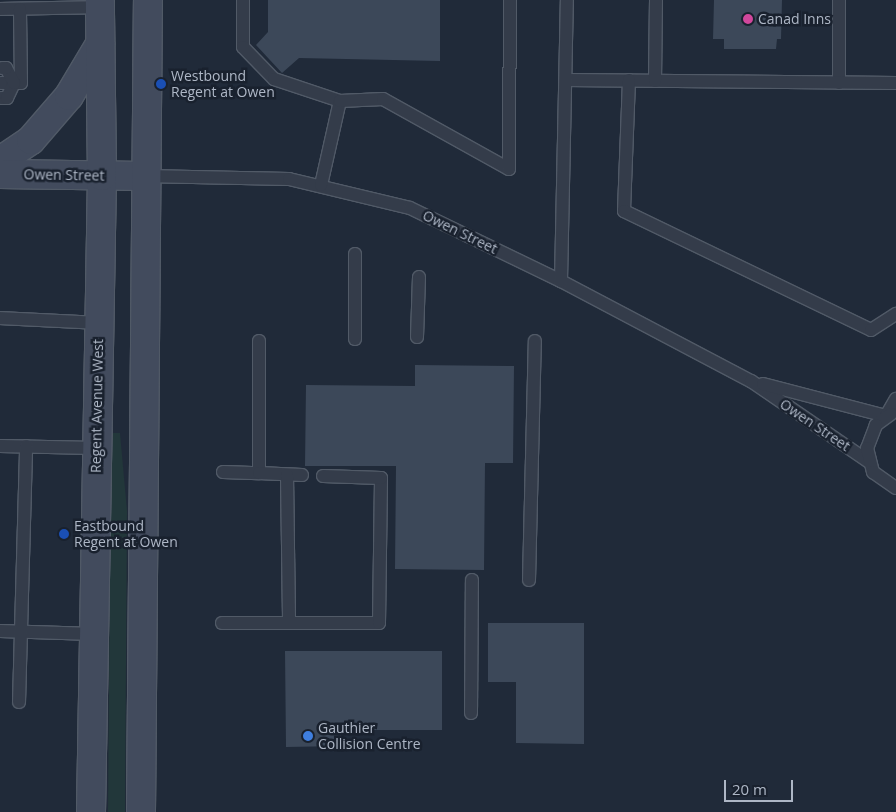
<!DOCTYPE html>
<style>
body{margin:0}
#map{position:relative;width:896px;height:812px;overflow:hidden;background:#202a39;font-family:"Open Sans",sans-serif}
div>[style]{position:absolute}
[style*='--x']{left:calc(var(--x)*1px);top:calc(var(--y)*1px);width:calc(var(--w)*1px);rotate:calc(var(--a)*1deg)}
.green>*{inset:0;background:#22373a}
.building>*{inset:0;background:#3c4859}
.roads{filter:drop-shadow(1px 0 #515a67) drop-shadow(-1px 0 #515a67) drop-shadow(0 1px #515a67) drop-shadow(0 -1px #515a67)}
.lane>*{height:12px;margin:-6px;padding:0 6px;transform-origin:6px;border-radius:6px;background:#343c4a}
.secondary>*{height:28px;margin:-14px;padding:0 14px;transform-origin:14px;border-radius:14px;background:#424b5d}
.dots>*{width:14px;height:14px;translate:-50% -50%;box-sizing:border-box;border:2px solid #19212e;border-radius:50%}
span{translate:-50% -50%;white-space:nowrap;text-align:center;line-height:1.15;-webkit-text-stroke:5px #19212e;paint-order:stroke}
.poi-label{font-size:14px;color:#aeb7c6}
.left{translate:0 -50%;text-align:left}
.street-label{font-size:14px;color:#aeb7c6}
.scale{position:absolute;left:724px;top:780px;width:69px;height:22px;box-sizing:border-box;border:2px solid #aeb7c6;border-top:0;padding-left:6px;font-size:15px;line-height:18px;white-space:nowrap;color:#aeb7c6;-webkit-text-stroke:4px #19212e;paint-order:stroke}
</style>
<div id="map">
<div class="green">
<i style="clip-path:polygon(111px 433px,120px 433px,127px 511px,125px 812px,108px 812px)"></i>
</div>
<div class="building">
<i style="clip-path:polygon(268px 0,440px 0,440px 61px,299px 58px,282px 73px,256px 45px,268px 32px)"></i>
<i style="clip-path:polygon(714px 0,782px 0,781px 39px,777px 39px,776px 49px,724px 49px,724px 39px,713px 39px)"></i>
<i style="clip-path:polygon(415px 365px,514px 366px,513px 463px,485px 463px,484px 570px,395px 569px,396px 466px,305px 466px,306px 385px,415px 386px)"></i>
<i style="clip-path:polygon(488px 623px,584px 623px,584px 744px,516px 743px,516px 682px,488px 682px)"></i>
<i style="clip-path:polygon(285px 651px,442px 651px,442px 730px,341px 730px,341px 746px,286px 747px)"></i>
</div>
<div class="roads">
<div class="lane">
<i style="--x:243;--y:0;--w:47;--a:90"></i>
<i style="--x:243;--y:47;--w:45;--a:45.9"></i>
<i style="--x:274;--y:79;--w:70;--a:18.4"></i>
<i style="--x:839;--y:0;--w:83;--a:90"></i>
<i style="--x:0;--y:9;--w:100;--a:-1.1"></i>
<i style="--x:566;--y:80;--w:330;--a:0.5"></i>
<i style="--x:629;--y:80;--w:131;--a:92.2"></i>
<i style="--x:624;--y:211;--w:274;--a:25.7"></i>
<i style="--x:871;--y:330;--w:30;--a:-33"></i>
<i style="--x:655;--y:81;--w:81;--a:-89.3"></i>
<i style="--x:1;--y:83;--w:20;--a:0"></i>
<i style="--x:21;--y:83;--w:74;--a:-90.8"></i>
<i style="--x:1;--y:98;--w:6;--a:0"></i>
<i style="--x:7;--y:98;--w:17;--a:-65"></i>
<i style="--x:14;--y:83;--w:17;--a:-118"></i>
<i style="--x:6;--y:68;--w:4;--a:180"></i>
<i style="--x:144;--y:176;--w:145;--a:1.2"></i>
<i style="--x:289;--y:179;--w:124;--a:13.5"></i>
<i style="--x:410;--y:208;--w:168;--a:25.8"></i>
<i style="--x:561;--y:281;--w:215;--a:27.8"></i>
<i style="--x:751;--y:381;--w:142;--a:34.4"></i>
<i style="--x:321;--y:185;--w:86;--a:-77.3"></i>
<i style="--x:340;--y:101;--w:43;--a:-2.7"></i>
<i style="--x:383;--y:99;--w:144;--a:29.1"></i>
<i style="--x:509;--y:169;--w:169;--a:-89.7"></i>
<i style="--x:355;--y:254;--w:85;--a:90"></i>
<i style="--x:561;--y:281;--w:281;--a:-88.8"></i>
<i style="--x:0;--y:318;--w:99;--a:2.9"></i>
<i style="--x:417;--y:337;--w:60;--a:-88.1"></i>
<i style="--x:763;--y:384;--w:127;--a:14.6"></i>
<i style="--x:886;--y:416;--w:20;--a:-60"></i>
<i style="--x:891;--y:414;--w:19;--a:144"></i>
<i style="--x:876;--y:425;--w:25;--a:111"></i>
<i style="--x:867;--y:448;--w:25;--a:76"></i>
<i style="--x:873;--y:472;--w:28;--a:35"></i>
<i style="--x:0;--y:446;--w:96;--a:1.2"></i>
<i style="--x:223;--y:472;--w:36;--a:2"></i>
<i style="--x:259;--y:473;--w:132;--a:-90"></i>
<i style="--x:259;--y:473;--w:43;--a:2.7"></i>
<i style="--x:287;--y:475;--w:148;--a:89.2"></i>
<i style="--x:529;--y:580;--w:239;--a:-88.6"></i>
<i style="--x:222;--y:623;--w:157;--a:0"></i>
<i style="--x:379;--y:623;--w:145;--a:-89.2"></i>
<i style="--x:381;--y:478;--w:58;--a:-178"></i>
<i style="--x:0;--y:631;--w:94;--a:1.8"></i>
<i style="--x:19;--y:702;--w:256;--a:-88.4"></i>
<i style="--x:471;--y:713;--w:133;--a:-89.6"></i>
</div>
<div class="secondary">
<i style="--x:0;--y:161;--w:37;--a:-34"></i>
<i style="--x:31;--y:140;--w:58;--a:-49.2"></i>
<i style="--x:69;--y:96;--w:61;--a:-59.2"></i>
<i style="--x:0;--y:174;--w:144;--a:0.8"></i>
<i style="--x:91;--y:812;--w:636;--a:-89.01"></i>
<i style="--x:102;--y:176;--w:176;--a:-90.7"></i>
<i style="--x:141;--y:812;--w:812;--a:-89.51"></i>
</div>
</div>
<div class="dots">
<i style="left:748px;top:19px;background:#d1479c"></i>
<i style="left:161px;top:84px;background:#1a4fb4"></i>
<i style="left:64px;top:534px;background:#1a4fb4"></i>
<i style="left:308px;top:736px;background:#3f7fe0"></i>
</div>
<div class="poi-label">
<span class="left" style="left:758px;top:19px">Canad Inns</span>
<span class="left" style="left:171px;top:84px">Westbound<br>Regent at Owen</span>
<span class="left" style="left:74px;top:534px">Eastbound<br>Regent at Owen</span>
<span class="left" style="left:318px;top:736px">Gauthier<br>Collision Centre</span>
</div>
<div class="street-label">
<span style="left:64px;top:175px;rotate:1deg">Owen Street</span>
<span style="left:460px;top:232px;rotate:26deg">Owen Street</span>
<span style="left:97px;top:406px;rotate:-89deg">Regent Avenue West</span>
<span style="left:815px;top:425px;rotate:34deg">Owen Street</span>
</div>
<div class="scale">20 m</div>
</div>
